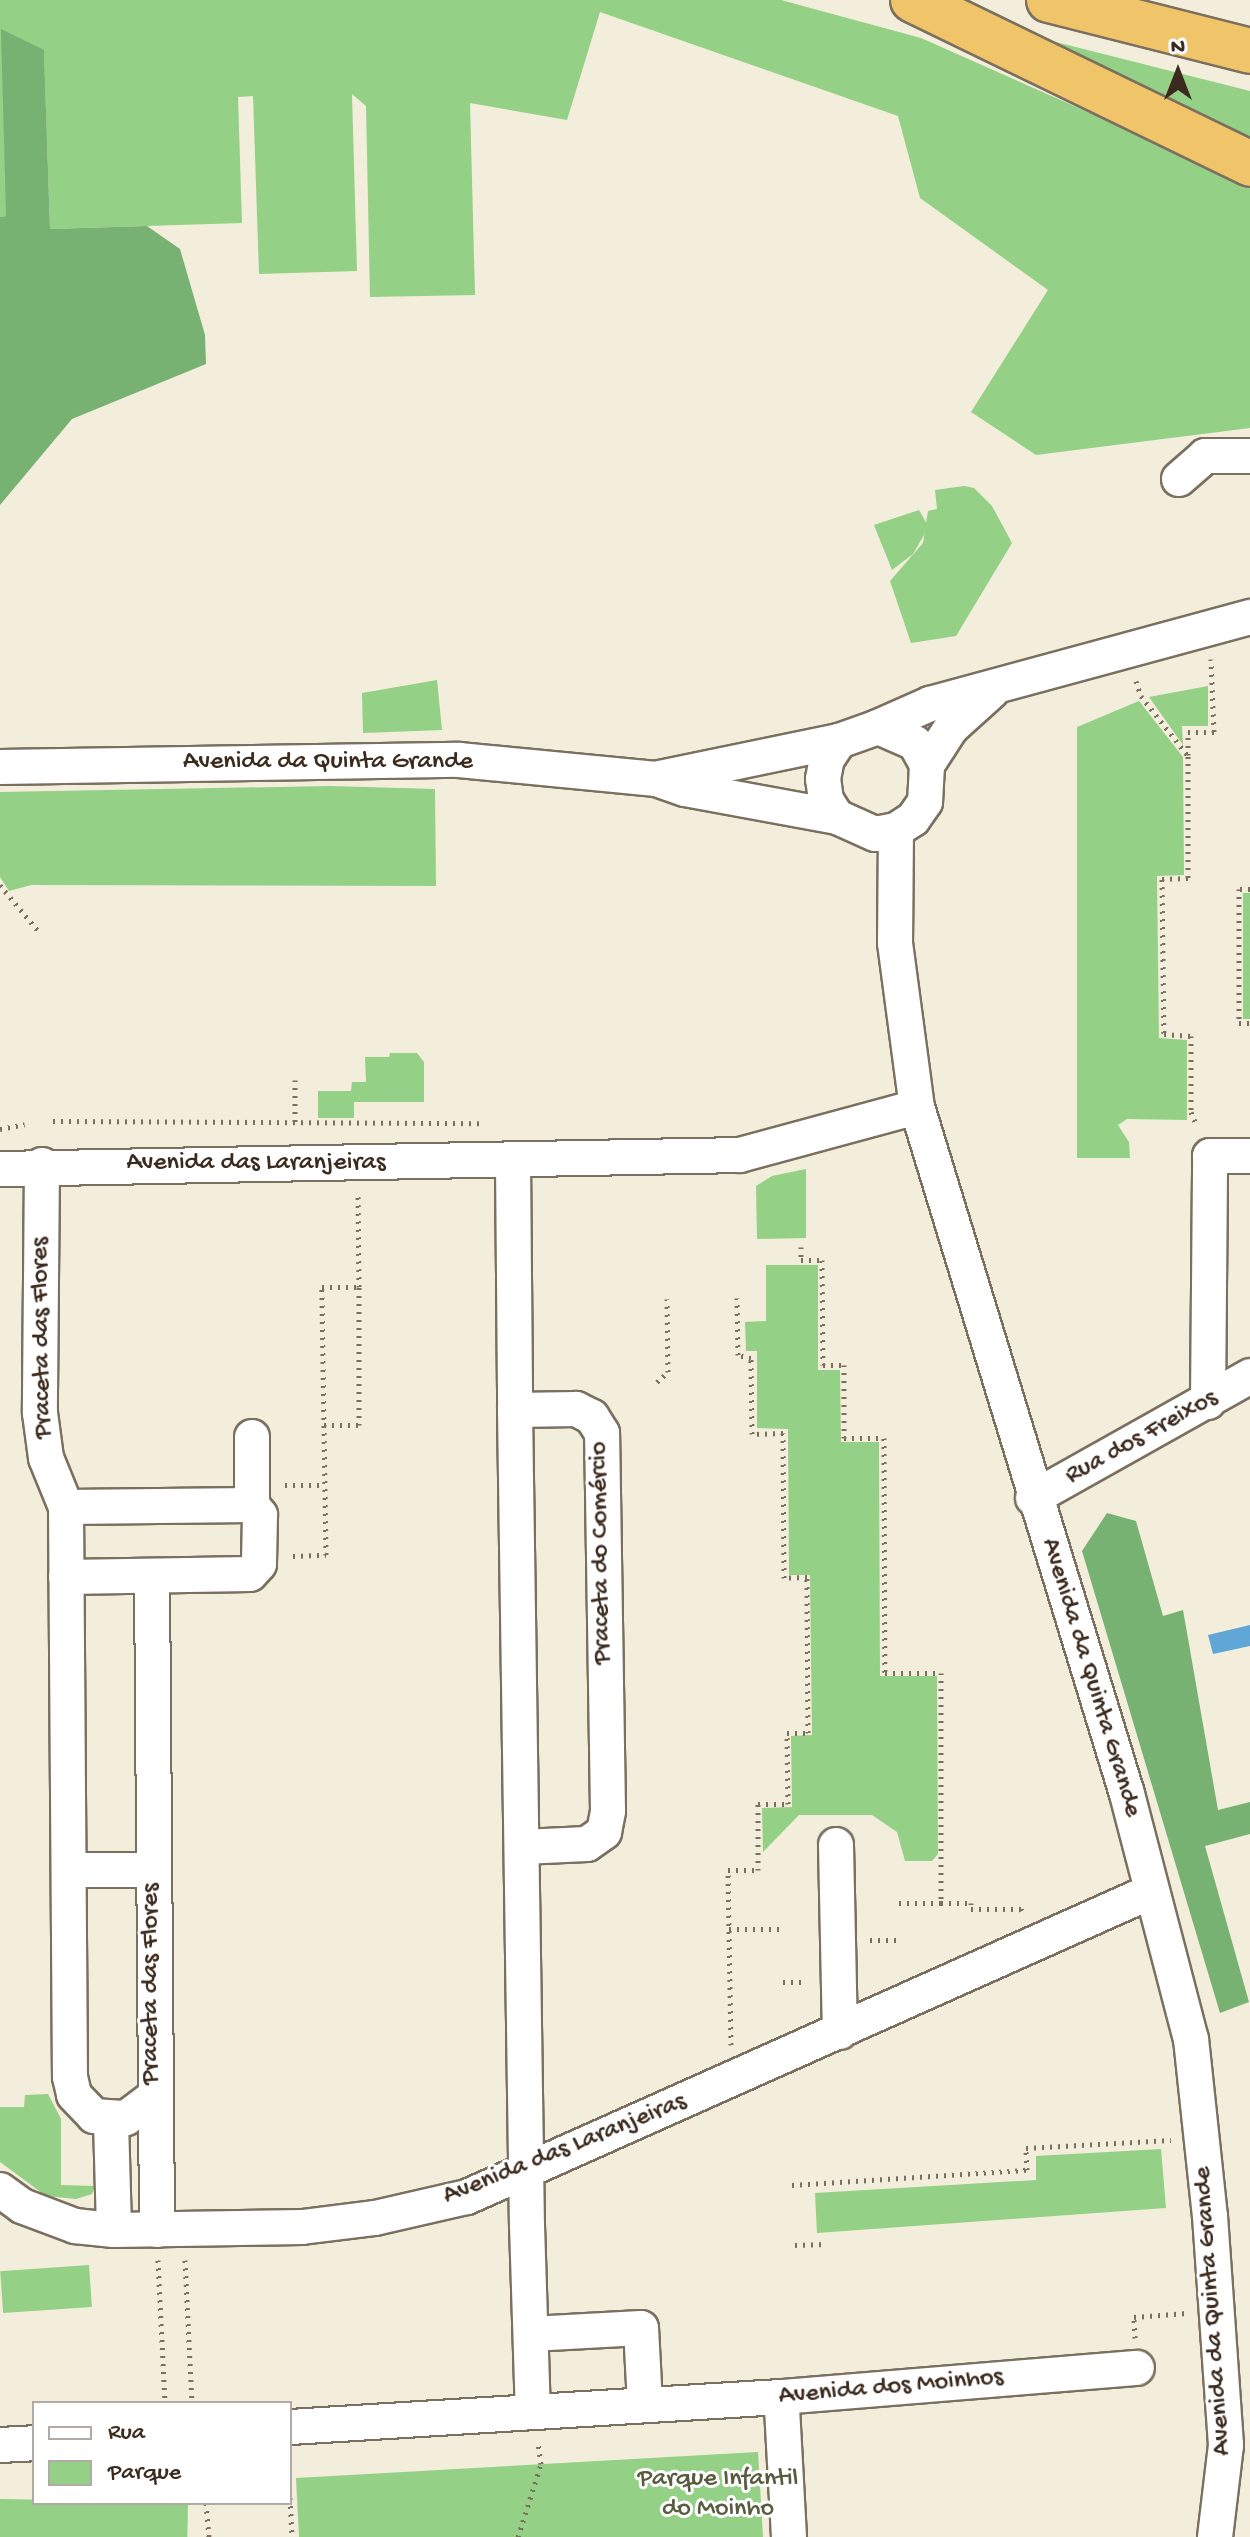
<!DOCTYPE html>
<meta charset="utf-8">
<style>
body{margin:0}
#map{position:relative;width:1250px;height:2537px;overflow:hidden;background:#f2eedb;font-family:"Gochi Hand",sans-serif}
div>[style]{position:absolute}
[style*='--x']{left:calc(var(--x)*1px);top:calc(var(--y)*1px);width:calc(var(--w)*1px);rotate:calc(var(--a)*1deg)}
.green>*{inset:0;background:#94d085;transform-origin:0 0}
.forest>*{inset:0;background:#77b272}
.water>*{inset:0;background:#60a7d7}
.path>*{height:5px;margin-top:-2.5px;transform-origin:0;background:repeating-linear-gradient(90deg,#7b6f60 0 2px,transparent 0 8px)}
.roads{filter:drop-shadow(2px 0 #7b6f60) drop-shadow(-2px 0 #7b6f60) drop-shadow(0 2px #7b6f60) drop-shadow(0 -2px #7b6f60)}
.minor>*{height:34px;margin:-17px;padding:0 17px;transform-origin:17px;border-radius:17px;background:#fff}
.highway>*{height:44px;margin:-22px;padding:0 22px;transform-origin:22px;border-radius:22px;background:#f0c469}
span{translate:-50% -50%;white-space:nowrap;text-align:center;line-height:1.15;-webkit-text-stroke:6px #fff;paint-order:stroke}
.street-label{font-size:26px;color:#3b2a1e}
.park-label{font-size:26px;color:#565c3d}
.legend{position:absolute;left:32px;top:2401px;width:260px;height:104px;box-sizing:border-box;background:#fff;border:2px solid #b1aaa5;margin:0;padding:10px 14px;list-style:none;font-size:24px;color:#3b2a1e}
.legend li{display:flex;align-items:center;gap:16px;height:40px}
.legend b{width:40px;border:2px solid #b1aaa5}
.north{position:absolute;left:1138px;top:32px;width:80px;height:80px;-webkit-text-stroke:6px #fff;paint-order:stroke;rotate:0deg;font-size:22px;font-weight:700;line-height:32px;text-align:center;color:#3b2a1e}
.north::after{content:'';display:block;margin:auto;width:28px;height:36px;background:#3b2a1e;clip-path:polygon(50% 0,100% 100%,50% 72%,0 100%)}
</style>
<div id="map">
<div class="green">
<i style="clip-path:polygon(0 0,781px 0,921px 38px,1250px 184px,1250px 428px,1036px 455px,971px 412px,1048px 290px,920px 198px,898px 116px,600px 12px,567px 120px,470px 103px,475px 295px,370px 297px,366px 106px,352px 94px,357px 271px,259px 274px,253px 96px,238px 97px,242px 223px,50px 229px,44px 51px,6px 216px,0 217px)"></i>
<i style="clip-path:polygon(1036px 37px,1250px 91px,1250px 138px,1150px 95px)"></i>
<i style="clip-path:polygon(964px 486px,974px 488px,992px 506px,1012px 543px,956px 636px,911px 643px,890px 581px,923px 543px,928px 511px,937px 509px,935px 490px)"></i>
<i style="clip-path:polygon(919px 510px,927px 524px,924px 535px,913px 554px,892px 570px,874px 525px)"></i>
<i style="clip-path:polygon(437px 680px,442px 730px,363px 733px,362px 693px)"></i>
<i style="clip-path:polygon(1208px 686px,1208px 726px,1182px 726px,1183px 745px,1149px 697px)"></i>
<i style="clip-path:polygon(1139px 701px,1183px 757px,1184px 875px,1157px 876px,1159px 1038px,1187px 1040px,1187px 1120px,1127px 1119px,1118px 1125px,1129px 1142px,1130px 1158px,1077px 1158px,1077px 727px)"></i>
<i style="clip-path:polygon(330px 786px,435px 789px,436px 886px,31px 885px,9px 891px,0 877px,0 792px)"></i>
<i style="left:1243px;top:893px;width:7px;height:126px"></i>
<i style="clip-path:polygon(390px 1053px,417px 1053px,424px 1062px,424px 1102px,354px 1102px,354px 1118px,318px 1118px,318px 1091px,351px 1091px,352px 1082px,366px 1082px,365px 1057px,389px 1057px)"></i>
<i style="clip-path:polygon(806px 1169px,806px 1238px,757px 1239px,756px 1186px,772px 1176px)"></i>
<i style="clip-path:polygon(766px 1265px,818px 1265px,818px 1370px,840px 1370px,841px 1442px,879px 1442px,880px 1676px,937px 1676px,938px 1854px,932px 1861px,905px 1861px,897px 1832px,872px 1815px,799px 1815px,763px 1852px,762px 1808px,792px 1807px,791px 1736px,812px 1735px,810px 1575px,789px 1575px,788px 1429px,757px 1428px,757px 1351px,746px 1351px,745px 1322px,766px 1321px)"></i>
<i style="clip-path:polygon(48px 2094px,61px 2119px,61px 2185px,95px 2186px,92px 2194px,76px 2199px,46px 2196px,0 2162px,0 2107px,24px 2107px,25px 2095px)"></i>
<i style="clip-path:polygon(1161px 2149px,1166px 2208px,817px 2233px,815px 2193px,1036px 2180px,1036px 2156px)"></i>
<i style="left:89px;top:2265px;width:42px;height:89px;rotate:86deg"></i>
<i style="clip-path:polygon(758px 2452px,763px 2537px,299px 2537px,296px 2478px)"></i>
<i style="left:0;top:2499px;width:188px;height:38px;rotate:1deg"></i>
</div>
<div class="forest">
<i style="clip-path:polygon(1px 29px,44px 50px,50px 229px,147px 226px,180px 249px,205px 335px,206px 364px,72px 419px,0 505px,0 217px,6px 216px)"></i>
<i style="clip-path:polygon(1107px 1513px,1136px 1521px,1163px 1616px,1183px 1610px,1218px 1810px,1250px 1802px,1250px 1834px,1205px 1846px,1249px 2002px,1220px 2013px,1082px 1551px)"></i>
</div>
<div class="water">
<i style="clip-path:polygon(1250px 1625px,1250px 1646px,1213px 1654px,1208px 1635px)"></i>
</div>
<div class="path">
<i style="--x:1136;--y:681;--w:16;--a:72"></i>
<i style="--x:1141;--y:696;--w:76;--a:51.9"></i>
<i style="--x:1188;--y:756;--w:122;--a:90"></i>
<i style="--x:1188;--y:878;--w:26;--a:178"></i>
<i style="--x:1162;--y:879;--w:155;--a:89.3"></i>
<i style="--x:1164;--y:1034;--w:27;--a:4"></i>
<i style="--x:1191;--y:1036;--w:76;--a:90"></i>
<i style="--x:1191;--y:1112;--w:15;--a:67"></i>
<i style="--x:1188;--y:755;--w:23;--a:-90"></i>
<i style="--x:1188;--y:732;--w:26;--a:0"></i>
<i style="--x:1214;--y:732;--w:73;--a:-92.4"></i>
<i style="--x:0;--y:885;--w:62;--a:50.2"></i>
<i style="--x:1250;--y:889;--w:11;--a:180"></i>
<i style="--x:1239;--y:889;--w:134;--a:90"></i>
<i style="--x:1239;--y:1023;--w:11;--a:0"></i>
<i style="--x:295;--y:1080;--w:43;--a:90"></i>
<i style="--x:53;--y:1121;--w:426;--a:0.3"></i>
<i style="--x:0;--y:1129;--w:25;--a:-11"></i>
<i style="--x:801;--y:1247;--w:13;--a:90"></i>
<i style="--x:801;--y:1260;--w:21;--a:0"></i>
<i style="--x:822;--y:1260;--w:105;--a:89.5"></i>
<i style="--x:823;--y:1365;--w:21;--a:0"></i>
<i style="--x:844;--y:1365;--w:73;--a:90"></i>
<i style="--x:844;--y:1438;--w:40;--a:0"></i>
<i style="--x:884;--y:1438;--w:235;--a:89.8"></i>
<i style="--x:885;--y:1673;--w:56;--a:0"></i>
<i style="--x:941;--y:1673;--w:230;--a:90"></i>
<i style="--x:941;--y:1903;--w:45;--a:180"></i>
<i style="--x:657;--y:1382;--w:15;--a:-42"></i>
<i style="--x:668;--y:1372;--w:73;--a:-90.8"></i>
<i style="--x:324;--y:1425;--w:35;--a:0"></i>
<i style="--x:359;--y:1425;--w:138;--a:-90"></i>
<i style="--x:285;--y:1485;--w:40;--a:0"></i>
<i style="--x:293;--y:1556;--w:33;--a:-2"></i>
<i style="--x:326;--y:1555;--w:268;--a:-90.9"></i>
<i style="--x:322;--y:1287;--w:37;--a:0"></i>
<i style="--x:359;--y:1287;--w:92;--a:-90.6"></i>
<i style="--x:941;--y:1903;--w:30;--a:0"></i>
<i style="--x:971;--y:1903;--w:6;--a:90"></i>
<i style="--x:971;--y:1909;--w:50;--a:0"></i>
<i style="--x:1021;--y:1909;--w:4;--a:63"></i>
<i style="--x:729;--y:1929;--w:53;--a:0"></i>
<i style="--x:870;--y:1940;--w:27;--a:0"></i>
<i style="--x:783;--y:1982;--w:23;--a:0"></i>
<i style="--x:731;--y:2045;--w:175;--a:-91"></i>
<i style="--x:728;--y:1870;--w:30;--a:0"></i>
<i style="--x:758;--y:1870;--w:66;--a:-90"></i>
<i style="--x:758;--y:1804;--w:30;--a:0"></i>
<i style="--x:788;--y:1804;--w:71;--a:-90.8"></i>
<i style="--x:787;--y:1733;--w:21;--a:0"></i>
<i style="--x:808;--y:1733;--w:156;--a:-90.4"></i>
<i style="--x:807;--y:1577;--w:23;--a:178"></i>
<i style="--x:784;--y:1578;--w:145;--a:-90.4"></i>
<i style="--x:783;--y:1433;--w:31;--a:178"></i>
<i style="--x:752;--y:1434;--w:76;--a:-90.8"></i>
<i style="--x:751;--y:1358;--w:13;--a:-167"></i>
<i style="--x:738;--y:1355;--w:57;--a:-91"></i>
<i style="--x:792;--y:2185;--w:235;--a:-3.7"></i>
<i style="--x:1027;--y:2170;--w:22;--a:-93"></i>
<i style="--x:1026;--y:2148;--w:145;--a:-3.2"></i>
<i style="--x:795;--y:2245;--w:31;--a:-2"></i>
<i style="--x:158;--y:2260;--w:143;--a:87.2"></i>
<i style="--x:185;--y:2260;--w:143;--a:87.2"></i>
<i style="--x:1135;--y:2338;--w:21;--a:-93"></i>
<i style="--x:1134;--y:2317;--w:53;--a:-4.3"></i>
<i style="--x:290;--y:2498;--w:39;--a:87"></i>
<i style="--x:206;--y:2503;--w:34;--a:85"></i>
<i style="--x:518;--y:2537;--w:77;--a:-72.5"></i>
<i style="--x:541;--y:2464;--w:22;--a:-98"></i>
</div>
<div class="roads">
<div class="minor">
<i style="--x:1179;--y:479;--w:35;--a:-41"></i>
<i style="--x:1205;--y:456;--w:45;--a:0"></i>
<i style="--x:878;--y:727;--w:57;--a:-23.9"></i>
<i style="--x:930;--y:704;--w:332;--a:-15.2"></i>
<i style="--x:927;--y:765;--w:44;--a:-57"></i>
<i style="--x:951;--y:728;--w:55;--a:-42.1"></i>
<i style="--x:0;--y:767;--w:459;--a:-0.9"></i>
<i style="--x:459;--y:760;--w:198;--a:5.5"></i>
<i style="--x:656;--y:779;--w:31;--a:19"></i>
<i style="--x:685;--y:789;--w:155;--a:10.4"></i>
<i style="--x:660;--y:778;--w:183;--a:-11.7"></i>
<i style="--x:839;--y:741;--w:41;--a:-19.7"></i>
<i style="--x:878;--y:727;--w:40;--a:23.4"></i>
<i style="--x:915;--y:743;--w:25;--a:61"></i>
<i style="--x:927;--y:765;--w:37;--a:93"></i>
<i style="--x:925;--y:802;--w:21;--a:125"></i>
<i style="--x:913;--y:819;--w:20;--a:147"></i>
<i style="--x:896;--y:830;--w:21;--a:169"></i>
<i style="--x:875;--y:834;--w:42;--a:-155.9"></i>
<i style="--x:837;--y:817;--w:20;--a:-123"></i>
<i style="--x:826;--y:800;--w:21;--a:-98"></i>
<i style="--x:823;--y:779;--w:20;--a:-79"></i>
<i style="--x:827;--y:759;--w:22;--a:-56"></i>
<i style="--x:896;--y:830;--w:113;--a:90.5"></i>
<i style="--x:895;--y:943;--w:165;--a:82.4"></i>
<i style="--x:917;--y:1107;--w:718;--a:73"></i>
<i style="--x:1127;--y:1794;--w:253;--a:75.4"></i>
<i style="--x:1191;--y:2039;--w:178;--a:83.9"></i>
<i style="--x:1210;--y:2216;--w:230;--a:86"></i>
<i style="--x:1226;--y:2445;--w:93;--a:96.8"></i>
<i style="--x:513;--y:1161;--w:249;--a:89.5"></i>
<i style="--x:42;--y:1165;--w:248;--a:90.5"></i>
<i style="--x:40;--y:1413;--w:45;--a:82.4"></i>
<i style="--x:46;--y:1458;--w:53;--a:67.8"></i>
<i style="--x:66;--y:1507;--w:570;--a:89.6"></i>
<i style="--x:70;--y:2077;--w:18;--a:77"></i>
<i style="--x:74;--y:2095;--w:29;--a:46"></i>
<i style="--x:94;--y:2116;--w:32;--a:4"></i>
<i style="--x:126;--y:2118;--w:34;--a:-37"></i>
<i style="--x:0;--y:1169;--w:740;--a:-1.08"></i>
<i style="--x:740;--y:1155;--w:183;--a:-15.2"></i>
<i style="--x:1208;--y:1402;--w:246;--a:-89.5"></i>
<i style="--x:1210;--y:1156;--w:40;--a:0"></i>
<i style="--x:252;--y:1437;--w:68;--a:90"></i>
<i style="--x:1033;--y:1498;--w:249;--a:-29.3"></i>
<i style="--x:66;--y:1507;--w:186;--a:-0.6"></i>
<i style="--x:252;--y:1505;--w:13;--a:51"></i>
<i style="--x:260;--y:1515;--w:49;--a:91.2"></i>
<i style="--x:259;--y:1564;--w:13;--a:132"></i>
<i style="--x:250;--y:1574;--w:184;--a:179.1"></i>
<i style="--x:152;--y:1576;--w:654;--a:89.56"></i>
<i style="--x:836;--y:1845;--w:187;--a:88.8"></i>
<i style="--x:522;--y:1847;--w:65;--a:-2.6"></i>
<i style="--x:587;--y:1844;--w:21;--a:-35"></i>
<i style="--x:604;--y:1832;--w:21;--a:-79"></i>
<i style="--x:608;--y:1811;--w:378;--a:-90.9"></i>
<i style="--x:602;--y:1433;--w:19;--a:-122"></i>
<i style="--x:592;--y:1417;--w:18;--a:-153"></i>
<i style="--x:576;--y:1409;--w:61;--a:179.1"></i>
<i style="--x:515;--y:1410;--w:815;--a:89.16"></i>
<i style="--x:527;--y:2225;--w:187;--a:88.2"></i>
<i style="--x:69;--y:1870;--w:83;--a:0"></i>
<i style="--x:111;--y:2121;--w:109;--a:88.4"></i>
<i style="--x:0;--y:2190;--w:27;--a:36"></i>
<i style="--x:22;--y:2206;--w:57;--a:20.7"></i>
<i style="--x:75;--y:2226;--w:39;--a:6"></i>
<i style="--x:114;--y:2230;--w:188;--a:-0.9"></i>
<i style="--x:302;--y:2227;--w:74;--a:-7"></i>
<i style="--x:375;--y:2218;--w:94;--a:-12.9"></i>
<i style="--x:467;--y:2197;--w:750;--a:-24.07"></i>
<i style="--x:531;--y:2334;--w:110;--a:-3.1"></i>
<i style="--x:641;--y:2328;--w:77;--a:87"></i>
<i style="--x:782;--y:2408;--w:129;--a:86.9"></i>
<i style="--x:290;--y:2427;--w:493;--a:-3.5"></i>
<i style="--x:782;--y:2397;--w:356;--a:-4.7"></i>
<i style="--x:0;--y:2445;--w:34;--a:-3"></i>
</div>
<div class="highway">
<i style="--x:913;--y:0;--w:375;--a:25.9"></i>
<i style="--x:1049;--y:0;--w:207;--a:14.2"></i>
</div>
</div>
<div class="street-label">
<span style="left:328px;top:763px">Avenida da Quinta Grande</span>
<span style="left:256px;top:1164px">Avenida das Laranjeiras</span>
<span style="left:43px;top:1338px;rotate:-91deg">Praceta das Flores</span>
<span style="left:1142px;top:1438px;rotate:-29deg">Rua dos Freixos</span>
<span style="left:602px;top:1553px;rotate:-91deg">Praceta do Comércio</span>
<span style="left:1090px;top:1678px;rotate:73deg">Avenida da Quinta Grande</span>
<span style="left:152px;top:1984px;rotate:-90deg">Praceta das Flores</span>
<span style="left:565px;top:2150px;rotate:-22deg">Avenida das Laranjeiras</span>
<span style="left:1214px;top:2311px;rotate:-94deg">Avenida da Quinta Grande</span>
<span style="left:891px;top:2388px;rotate:-5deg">Avenida dos Moinhos</span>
</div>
<div class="park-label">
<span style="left:718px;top:2495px">Parque Infantil<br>do Moinho</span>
</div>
<ul class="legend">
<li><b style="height:10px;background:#fff"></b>Rua</li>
<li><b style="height:22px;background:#94d085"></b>Parque</li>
</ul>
<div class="north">N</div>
</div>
